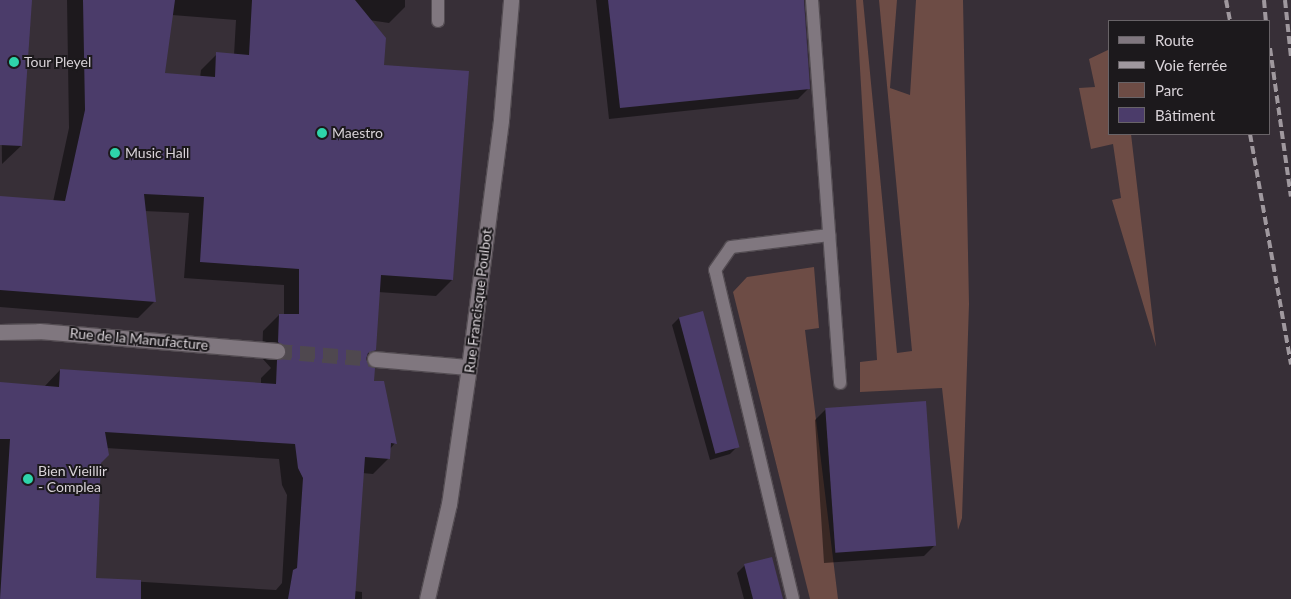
<!DOCTYPE html>
<meta charset="utf-8">
<style>
body{margin:0}
#map{position:relative;width:1291px;height:599px;overflow:hidden;background:#372f37;font-family:Lato,sans-serif}
div>[style]{position:absolute}
[style*='--x']{left:calc(var(--x)*1px);top:calc(var(--y)*1px);width:calc(var(--w)*1px);rotate:calc(var(--a)*1deg)}
.green>*{inset:0;background:#6d4c45}
.shadow>*{inset:0;background:#0007}
.building>*{inset:0;background:#4b3c6a;transform-origin:0 0}
.street-tunnel>*{height:15px;margin-top:-7.5px;transform-origin:0;background:repeating-linear-gradient(90deg,#4f484f 0 15px,transparent 0 23px)}
.roads{filter:drop-shadow(1px 0 #534c52) drop-shadow(-1px 0 #534c52) drop-shadow(0 1px #534c52) drop-shadow(0 -1px #534c52)}
.lane>*{height:12px;margin:-6px;padding:0 6px;transform-origin:6px;border-radius:6px;background:#80777f}
.street>*{height:15px;margin:-7.5px;padding:0 7.5px;transform-origin:7.5px;border-radius:7.5px;background:#80777f}
.rail>*{height:4px;margin-top:-2px;transform-origin:0;background:repeating-linear-gradient(90deg,#9f989e 0 8px,transparent 0 12px)}
.dots>*{width:14px;height:14px;translate:-50% -50%;box-sizing:border-box;border:2px solid #1c191c;border-radius:50%}
span{translate:-50% -50%;white-space:nowrap;text-align:center;line-height:1.15;-webkit-text-stroke:4px #1c191c;paint-order:stroke}
.poi-label{font-size:14px;color:#d9d3d8}
.left{translate:0 -50%;text-align:left}
.street-label{font-size:14px;color:#d9d3d8}
.legend{position:absolute;left:1108px;top:20px;width:162px;height:115px;box-sizing:border-box;background:#1c191c;border:1px solid #686367;margin:0;padding:6px 9px;list-style:none;font-size:15px;color:#d9d3d8}
.legend li{display:flex;align-items:center;gap:10px;height:25px}
.legend b{width:25px;border:1px solid #686367}
</style>
<div id="map">
<div class="green">
<i style="clip-path:polygon(856px 0,863px 0,897px 353px,912px 351px,879px 0,897px 0,890px 88px,910px 95px,916px 0,963px 0,969px 304px,962px 518px,958px 530px,942px 388px,860px 392px,860px 362px,877px 360px)"></i>
<i style="clip-path:polygon(1110px 49px,1110px 134px,1131px 134px,1156px 347px,1112px 200px,1121px 198px,1113px 144px,1091px 149px,1079px 88px,1095px 87px,1089px 59px)"></i>
<i style="clip-path:polygon(814px 267px,819px 328px,805px 330px,838px 599px,810px 599px,733px 292px,747px 277px)"></i>
</div>
<div class="shadow">
<i style="clip-path:polygon(0 0,31px 0,21px 146px,2px 164px)"></i>
<i style="clip-path:polygon(evenodd,67px 0,405px 0,405px 7px,389px 23px,369px 20px,452px 280px,436px 296px,378px 292px,375px 349px,365px 359px,395px 443px,390px 449px,389px 458px,373px 474px,362px 473px,354px 591px,362px 592px,362px 599px,0 599px,0 384px,44px 387px,60px 370px,261px 384px,261px 378px,271px 368px,262px 358px,263px 331px,279px 315px,284px 315px,284px 285px,184px 278px,189px 213px,144px 211px,154px 302px,138px 318px,0 307px,0 197px,53px 202px,69px 128px,67px 0,172px 15px,236px 20px,234px 55px,217px 54px,201px 70px,200px 78px,164px 74px,172px 15px,67px 0,106px 448px,279px 459px,282px 485px,287px 495px,282px 583px,276px 590px,95px 579px,100px 463px,106px 448px)"></i>
<i style="clip-path:polygon(596px 0,804px 0,809px 88px,798px 99px,609px 119px)"></i>
<i style="clip-path:polygon(680px 317px,738px 446px,730px 454px,710px 460px,672px 325px)"></i>
<i style="clip-path:polygon(826px 409px,935px 545px,924px 556px,824px 563px,815px 420px)"></i>
<i style="clip-path:polygon(745px 565px,782px 599px,744px 599px,737px 573px)"></i>
</div>
<div class="building">
<i style="clip-path:polygon(0 0,32px 0,22px 146px,0 145px)"></i>
<i style="clip-path:polygon(83px 0,175px 0,165px 73px,215px 77px,216px 52px,249px 55px,252px 0,355px 0,386px 38px,384px 65px,469px 71px,453px 280px,381px 275px,376px 350px,368px 353px,366px 359px,369px 366px,375px 368px,374px 381px,384px 381px,397px 444px,391px 443px,390px 459px,365px 457px,355px 599px,288px 599px,293px 570px,297px 568px,303px 478px,298px 468px,295px 444px,105px 432px,109px 455px,101px 463px,96px 578px,141px 580px,141px 599px,0 599px,10px 439px,0 439px,0 382px,59px 387px,60px 369px,276px 384px,277px 360px,284px 357px,286px 351px,278px 342px,279px 314px,299px 314px,299px 269px,200px 262px,204px 197px,144px 194px,156px 302px,0 290px,0 196px,65px 201px,85px 110px)"></i>
<i style="clip-path:polygon(608px 0,804px 0,810px 89px,620px 108px)"></i>
<i style="left:703px;top:311px;width:141px;height:25px;rotate:75deg"></i>
<i style="left:926px;top:401px;width:145px;height:101px;rotate:86deg"></i>
<i style="clip-path:polygon(772px 557px,783px 599px,753px 599px,744px 564px)"></i>
</div>
<div class="street-tunnel">
<i style="--x:277;--y:351;--w:98;--a:4.7"></i>
</div>
<div class="roads">
<div class="lane">
<i style="--x:812;--y:0;--w:384;--a:85.8"></i>
<i style="--x:438;--y:21;--w:21;--a:-90"></i>
<i style="--x:793;--y:599;--w:338;--a:-103.3"></i>
<i style="--x:715;--y:270;--w:28;--a:-55"></i>
<i style="--x:731;--y:247;--w:99;--a:-7"></i>
</div>
<div class="street">
<i style="--x:0;--y:332;--w:39;--a:-1"></i>
<i style="--x:39;--y:331;--w:239;--a:4.8"></i>
<i style="--x:375;--y:359;--w:94;--a:4.9"></i>
<i style="--x:427;--y:599;--w:98;--a:-77"></i>
<i style="--x:449;--y:504;--w:138;--a:-81.7"></i>
<i style="--x:469;--y:367;--w:249;--a:-82.6"></i>
<i style="--x:501;--y:120;--w:120;--a:-85.2"></i>
</div>
</div>
<div class="rail">
<i style="--x:1226;--y:0;--w:21;--a:79"></i>
<i style="--x:1264;--y:0;--w:21;--a:85"></i>
<i style="--x:1285;--y:0;--w:57;--a:84"></i>
<i style="--x:1270;--y:48;--w:150;--a:82"></i>
<i style="--x:1250;--y:134;--w:234;--a:79.9"></i>
</div>
<div class="dots">
<i style="left:14px;top:62px;background:#2ed4aa"></i>
<i style="left:322px;top:133px;background:#2ed4aa"></i>
<i style="left:115px;top:153px;background:#2ed4aa"></i>
<i style="left:28px;top:479px;background:#2ed4aa"></i>
</div>
<div class="poi-label">
<span class="left" style="left:24px;top:62px">Tour Pleyel</span>
<span class="left" style="left:332px;top:133px">Maestro</span>
<span class="left" style="left:125px;top:153px">Music Hall</span>
<span class="left" style="left:38px;top:479px">Bien Vieillir<br>- Complea</span>
</div>
<div class="street-label">
<span style="left:478px;top:301px;rotate:-83deg">Rue Francisque Poulbot</span>
<span style="left:139px;top:339px;rotate:5deg">Rue de la Manufacture</span>
</div>
<ul class="legend">
<li><b style="height:6px;background:#80777f"></b>Route</li>
<li><b style="height:6px;background:#9f989e"></b>Voie ferrée</li>
<li><b style="height:14px;background:#6d4c45"></b>Parc</li>
<li><b style="height:14px;background:#4b3c6a"></b>Bâtiment</li>
</ul>
</div>
